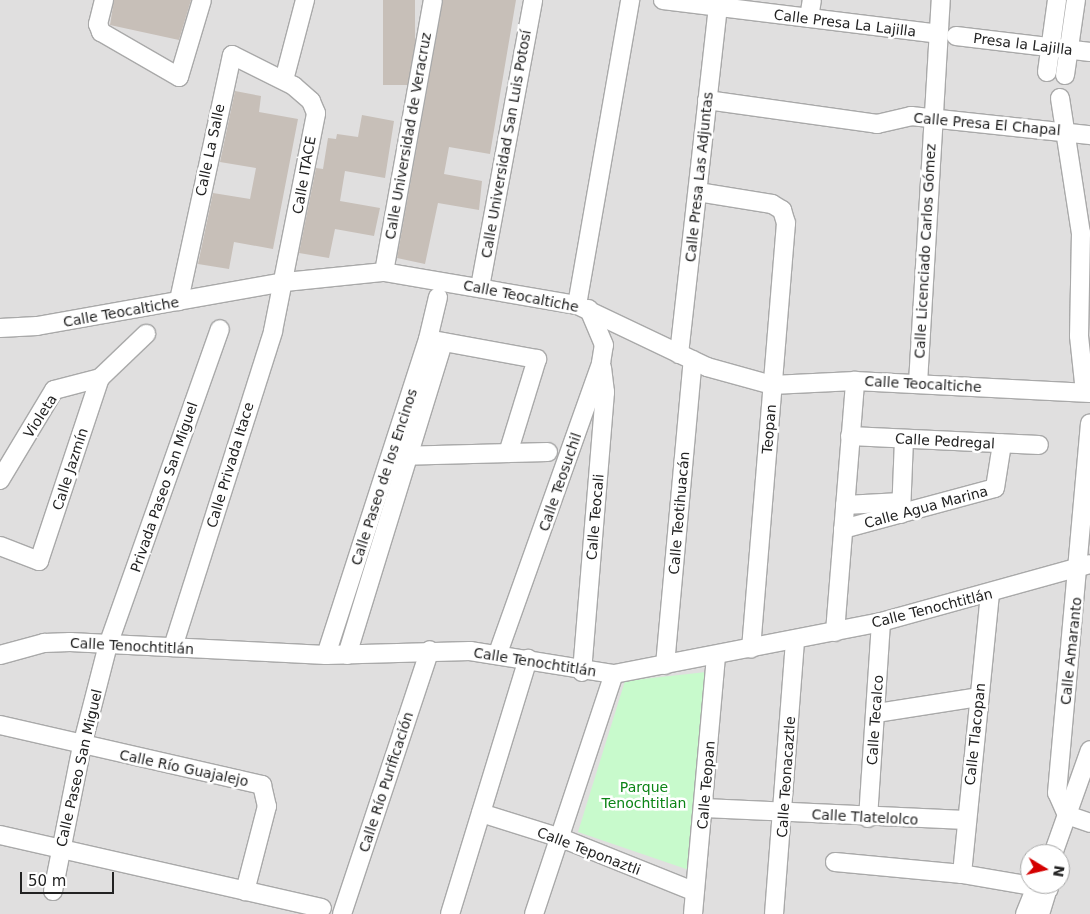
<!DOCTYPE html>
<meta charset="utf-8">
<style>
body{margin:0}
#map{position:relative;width:1090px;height:914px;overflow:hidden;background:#f2efe9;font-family:"DejaVu Sans",sans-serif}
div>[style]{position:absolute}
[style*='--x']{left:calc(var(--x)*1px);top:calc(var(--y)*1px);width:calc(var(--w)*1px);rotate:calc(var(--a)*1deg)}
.residential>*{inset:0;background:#e0dfdf}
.park>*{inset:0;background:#c8facc}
.building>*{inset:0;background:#c7bfb8;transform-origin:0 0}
.roads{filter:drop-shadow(1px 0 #a9a9a9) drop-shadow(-1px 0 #a9a9a9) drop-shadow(0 1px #a9a9a9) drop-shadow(0 -1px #a9a9a9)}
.minor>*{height:18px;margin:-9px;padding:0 9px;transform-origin:9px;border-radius:9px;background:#fff}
span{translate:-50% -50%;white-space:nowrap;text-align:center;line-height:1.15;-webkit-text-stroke:5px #fff;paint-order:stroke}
.street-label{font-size:14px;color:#222}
.park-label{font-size:14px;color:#0c8416}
.north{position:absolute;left:1020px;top:844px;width:50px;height:50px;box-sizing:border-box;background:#fff;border:1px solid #a7a7a7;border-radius:50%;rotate:99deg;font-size:14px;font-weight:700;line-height:20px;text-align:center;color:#222}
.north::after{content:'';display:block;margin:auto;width:18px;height:22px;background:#d40000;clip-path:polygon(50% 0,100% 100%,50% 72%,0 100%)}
.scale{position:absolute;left:20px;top:872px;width:94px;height:22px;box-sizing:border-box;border:2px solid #222;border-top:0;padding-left:6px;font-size:15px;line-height:18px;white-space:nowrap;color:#222;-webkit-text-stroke:4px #fff;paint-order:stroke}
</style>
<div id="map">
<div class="residential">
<i style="clip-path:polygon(evenodd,0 0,1090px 0,1090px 914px,0 914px,0 0,1030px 854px,1060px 854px,1060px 884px,1030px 884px,1030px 854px)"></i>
</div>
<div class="park">
<i style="clip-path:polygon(706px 672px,689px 870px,578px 832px,625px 681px)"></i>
</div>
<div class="building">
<i style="clip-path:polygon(114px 0,191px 0,179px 40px,110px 25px)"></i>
<i style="left:383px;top:0;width:32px;height:85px"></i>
<i style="clip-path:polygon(443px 0,516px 0,490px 154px,449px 147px,444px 174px,482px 181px,479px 210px,438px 203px,425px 264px,397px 258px)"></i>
<i style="clip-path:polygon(235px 91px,261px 96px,259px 112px,298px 119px,273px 249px,234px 242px,229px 269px,198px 264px,213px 193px,250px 199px,256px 168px,220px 162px)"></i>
<i style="clip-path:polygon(362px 115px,394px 121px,385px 178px,345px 171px,340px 201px,380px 208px,374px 236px,335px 229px,329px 258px,299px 253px,316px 168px,323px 169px,328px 138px,336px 139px,337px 134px,358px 137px)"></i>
</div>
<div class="roads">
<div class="minor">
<i style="--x:104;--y:0;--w:25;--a:104"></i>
<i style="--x:98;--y:24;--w:9;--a:69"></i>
<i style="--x:101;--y:32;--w:90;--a:30"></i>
<i style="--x:179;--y:77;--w:80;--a:-73.4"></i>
<i style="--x:663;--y:0;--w:277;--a:7"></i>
<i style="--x:809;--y:18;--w:18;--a:-81"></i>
<i style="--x:956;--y:36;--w:135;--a:6.8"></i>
<i style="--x:1047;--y:72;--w:73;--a:-82.1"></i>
<i style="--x:1065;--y:75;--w:76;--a:-81.7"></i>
<i style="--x:284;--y:80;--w:83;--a:-75.3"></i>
<i style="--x:1060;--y:98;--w:137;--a:81.2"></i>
<i style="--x:1081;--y:233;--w:103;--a:91.1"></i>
<i style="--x:1079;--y:336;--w:56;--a:83.9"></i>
<i style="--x:707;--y:100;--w:172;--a:8"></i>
<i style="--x:877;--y:124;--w:35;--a:-13"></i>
<i style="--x:911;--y:116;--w:180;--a:6.1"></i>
<i style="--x:698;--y:192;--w:75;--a:9.2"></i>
<i style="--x:772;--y:204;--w:12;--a:31"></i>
<i style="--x:782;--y:210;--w:14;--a:73"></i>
<i style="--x:786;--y:223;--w:427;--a:94.7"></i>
<i style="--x:384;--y:272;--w:276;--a:-79.8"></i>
<i style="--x:480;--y:287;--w:292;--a:-79.5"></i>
<i style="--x:577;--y:305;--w:310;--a:-80.1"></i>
<i style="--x:0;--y:328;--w:37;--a:-3"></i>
<i style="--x:37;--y:326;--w:252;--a:-10.1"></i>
<i style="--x:285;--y:282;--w:100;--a:-5.8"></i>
<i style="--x:384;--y:272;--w:196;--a:9.7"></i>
<i style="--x:577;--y:305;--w:144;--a:25.5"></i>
<i style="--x:707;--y:367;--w:67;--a:15.5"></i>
<i style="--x:772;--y:385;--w:83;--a:-2.8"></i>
<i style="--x:855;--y:381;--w:235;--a:2.9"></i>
<i style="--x:433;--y:340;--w:106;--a:10.4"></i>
<i style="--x:537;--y:359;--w:98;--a:107.1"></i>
<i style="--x:679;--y:354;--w:356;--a:-83.6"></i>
<i style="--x:918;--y:383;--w:384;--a:-86.6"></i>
<i style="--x:850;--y:436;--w:189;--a:2.7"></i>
<i style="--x:397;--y:456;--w:151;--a:-1.5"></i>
<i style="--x:0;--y:480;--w:105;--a:-59"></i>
<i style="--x:54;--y:390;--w:48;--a:-14.6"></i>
<i style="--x:845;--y:505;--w:56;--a:-3.1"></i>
<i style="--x:901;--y:514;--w:75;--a:-87.7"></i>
<i style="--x:843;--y:529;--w:157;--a:-15.1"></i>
<i style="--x:995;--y:488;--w:45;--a:-81"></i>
<i style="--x:0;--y:546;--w:42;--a:21"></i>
<i style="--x:39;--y:561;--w:193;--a:-71.6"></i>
<i style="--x:100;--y:378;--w:64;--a:-43.7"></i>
<i style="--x:835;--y:632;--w:252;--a:-85.4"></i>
<i style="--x:173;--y:647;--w:331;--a:-72.4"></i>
<i style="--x:273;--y:331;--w:222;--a:-78.8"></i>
<i style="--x:316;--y:113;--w:13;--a:-113"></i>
<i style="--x:311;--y:101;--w:23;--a:-139"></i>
<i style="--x:294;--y:86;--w:69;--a:-153.4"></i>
<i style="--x:232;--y:55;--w:252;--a:102.2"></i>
<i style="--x:498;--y:653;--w:308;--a:-70.4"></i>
<i style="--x:601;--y:363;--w:18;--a:-81"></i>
<i style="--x:604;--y:345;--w:39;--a:-113"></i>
<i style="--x:0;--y:655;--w:46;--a:-15.3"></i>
<i style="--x:44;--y:643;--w:26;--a:-2"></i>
<i style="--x:70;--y:642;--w:256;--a:2.9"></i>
<i style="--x:326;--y:655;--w:144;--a:-1.6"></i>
<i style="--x:470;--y:651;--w:146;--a:9.1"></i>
<i style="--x:614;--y:674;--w:272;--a:-11"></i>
<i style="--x:881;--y:622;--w:217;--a:-15.5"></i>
<i style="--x:326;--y:655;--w:332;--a:-72.1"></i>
<i style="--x:428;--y:339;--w:43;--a:-76.6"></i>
<i style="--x:347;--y:655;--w:327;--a:-72.9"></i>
<i style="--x:665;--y:665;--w:306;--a:-84.8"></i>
<i style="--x:582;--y:672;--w:281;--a:-85.3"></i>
<i style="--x:605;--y:392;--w:24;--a:-97"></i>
<i style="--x:877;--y:713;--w:103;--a:-8.9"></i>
<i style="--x:0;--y:725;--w:269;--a:12.9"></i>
<i style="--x:262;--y:785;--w:22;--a:77"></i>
<i style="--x:267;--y:806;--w:88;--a:104.5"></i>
<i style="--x:704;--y:808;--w:262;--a:2.6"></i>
<i style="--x:481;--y:813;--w:84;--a:17.4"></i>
<i style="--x:561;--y:838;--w:144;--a:21.9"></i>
<i style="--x:1067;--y:815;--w:24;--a:-114"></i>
<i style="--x:1057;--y:793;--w:371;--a:-84.9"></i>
<i style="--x:1067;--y:815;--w:24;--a:19"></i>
<i style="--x:868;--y:818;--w:196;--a:-86.2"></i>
<i style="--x:0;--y:835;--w:330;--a:12.8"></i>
<i style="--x:1053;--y:854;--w:110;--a:-70.4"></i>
<i style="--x:835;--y:862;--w:128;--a:5.4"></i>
<i style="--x:962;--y:874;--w:88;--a:9.8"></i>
<i style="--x:962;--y:874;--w:281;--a:-84.3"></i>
<i style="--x:53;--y:891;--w:148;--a:-78.7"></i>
<i style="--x:82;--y:746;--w:104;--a:-75.6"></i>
<i style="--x:108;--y:645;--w:335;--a:-70.5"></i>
<i style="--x:342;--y:914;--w:278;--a:-71.6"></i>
<i style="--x:450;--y:914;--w:267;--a:-73"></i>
<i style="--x:534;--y:914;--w:253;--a:-71.6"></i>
<i style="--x:693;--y:914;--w:259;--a:-84.9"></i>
<i style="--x:774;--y:914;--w:275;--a:-85.6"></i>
<i style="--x:1025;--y:914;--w:32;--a:-68"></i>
<i style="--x:1040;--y:914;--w:31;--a:-73"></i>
</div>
</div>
<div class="street-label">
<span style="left:845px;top:23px;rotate:7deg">Calle Presa La Lajilla</span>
<span style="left:1023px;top:44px;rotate:7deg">Presa la Lajilla</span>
<span style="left:987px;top:124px;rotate:5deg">Calle Presa El Chapal</span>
<span style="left:408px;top:136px;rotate:-80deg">Calle Universidad de Veracruz</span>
<span style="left:506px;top:144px;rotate:-80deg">Calle Universidad San Luis Potosí</span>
<span style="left:210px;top:150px;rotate:-78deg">Calle La Salle</span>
<span style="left:304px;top:175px;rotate:-80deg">Calle ITACE</span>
<span style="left:699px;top:177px;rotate:-84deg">Calle Presa Las Adjuntas</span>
<span style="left:925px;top:251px;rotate:-87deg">Calle Licenciado Carlos Gómez</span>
<span style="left:521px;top:296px;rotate:11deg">Calle Teocaltiche</span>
<span style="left:121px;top:312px;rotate:-10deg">Calle Teocaltiche</span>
<span style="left:923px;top:384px;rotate:3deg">Calle Teocaltiche</span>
<span style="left:40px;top:416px;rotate:-57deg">Violeta</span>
<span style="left:769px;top:429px;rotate:-85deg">Teopan</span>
<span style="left:945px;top:441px;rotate:3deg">Calle Pedregal</span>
<span style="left:230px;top:465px;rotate:-73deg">Calle Privada Itace</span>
<span style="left:70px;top:469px;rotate:-72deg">Calle Jazmín</span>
<span style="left:384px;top:477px;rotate:-72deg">Calle Paseo de los Encinos</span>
<span style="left:560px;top:482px;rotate:-71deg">Calle Teosuchil</span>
<span style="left:164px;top:487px;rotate:-71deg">Privada Paseo San Miguel</span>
<span style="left:926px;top:507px;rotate:-15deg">Calle Agua Marina</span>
<span style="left:679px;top:513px;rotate:-85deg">Calle Teotihuacán</span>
<span style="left:595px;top:517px;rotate:-85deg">Calle Teocali</span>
<span style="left:932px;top:608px;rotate:-14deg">Calle Tenochtitlán</span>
<span style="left:132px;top:646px;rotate:3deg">Calle Tenochtitlán</span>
<span style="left:1071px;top:651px;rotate:-84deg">Calle Amaranto</span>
<span style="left:535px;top:662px;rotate:9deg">Calle Tenochtitlán</span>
<span style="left:875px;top:720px;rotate:-86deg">Calle Tecalco</span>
<span style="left:975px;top:734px;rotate:-84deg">Calle Tlacopan</span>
<span style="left:79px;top:768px;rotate:-77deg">Calle Paseo San Miguel</span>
<span style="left:184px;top:768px;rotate:12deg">Calle Río Guajalejo</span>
<span style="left:786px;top:777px;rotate:-86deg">Calle Teonacaztle</span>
<span style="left:386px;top:782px;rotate:-72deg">Calle Río Purificación</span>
<span style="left:706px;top:785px;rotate:-85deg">Calle Teopan</span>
<span style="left:865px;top:817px;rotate:3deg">Calle Tlatelolco</span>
<span style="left:589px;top:851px;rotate:21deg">Calle Teponaztli</span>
</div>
<div class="park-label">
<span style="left:644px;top:795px">Parque<br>Tenochtitlan</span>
</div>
<div class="north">N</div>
<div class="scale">50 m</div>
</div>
